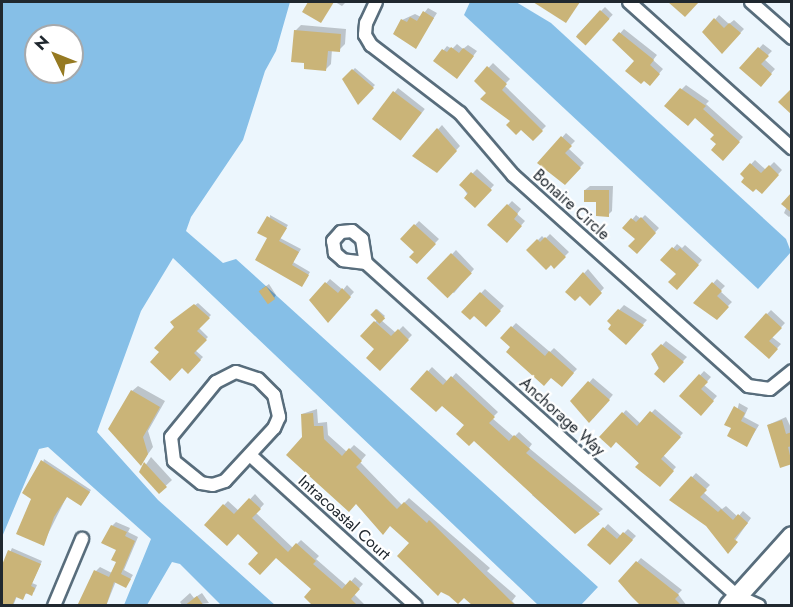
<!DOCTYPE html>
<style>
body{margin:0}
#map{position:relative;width:793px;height:607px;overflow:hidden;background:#ecf6fd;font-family:Jost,sans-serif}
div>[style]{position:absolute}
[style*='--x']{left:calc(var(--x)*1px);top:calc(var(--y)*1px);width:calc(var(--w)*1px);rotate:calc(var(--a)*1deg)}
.water>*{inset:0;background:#86bfe7}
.shadow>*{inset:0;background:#0003;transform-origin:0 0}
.building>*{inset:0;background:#cab478;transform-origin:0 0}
.roads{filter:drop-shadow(2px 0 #586d7c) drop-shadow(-2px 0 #586d7c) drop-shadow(0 2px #586d7c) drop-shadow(0 -2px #586d7c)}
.street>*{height:12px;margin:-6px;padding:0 6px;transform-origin:6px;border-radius:6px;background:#fff}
.secondary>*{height:18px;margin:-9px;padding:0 9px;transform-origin:9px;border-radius:9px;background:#fff}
span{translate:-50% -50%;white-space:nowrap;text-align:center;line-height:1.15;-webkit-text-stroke:4.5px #fff;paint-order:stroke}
.street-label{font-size:16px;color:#20282f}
.frame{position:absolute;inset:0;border:3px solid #20282f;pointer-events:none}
.north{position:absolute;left:24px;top:24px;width:60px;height:60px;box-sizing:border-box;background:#fff;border:2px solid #a6a9ac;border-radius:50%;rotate:313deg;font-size:16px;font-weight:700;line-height:24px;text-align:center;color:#20282f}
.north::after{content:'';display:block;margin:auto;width:21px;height:27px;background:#967a22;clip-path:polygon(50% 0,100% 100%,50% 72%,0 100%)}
</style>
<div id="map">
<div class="water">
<i style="clip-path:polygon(evenodd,2px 2px,290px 2px,276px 51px,265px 71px,243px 140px,191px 217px,186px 231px,223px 263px,236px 259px,598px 587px,581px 605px,538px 605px,173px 258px,141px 311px,97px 432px,158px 500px,275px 605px,221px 605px,180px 564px,172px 562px,147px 605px,124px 605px,151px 539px,48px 447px,39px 449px,2px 537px,2px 2px,36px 36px,72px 36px,72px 72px,36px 72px,36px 36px)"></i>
<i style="clip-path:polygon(470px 2px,516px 2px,551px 23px,786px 239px,791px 252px,758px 289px,464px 15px)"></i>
</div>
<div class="shadow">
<i style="clip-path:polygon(335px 2px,346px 2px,342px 6px)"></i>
<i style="left:605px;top:7px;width:11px;height:40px;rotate:45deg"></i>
<i style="clip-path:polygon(428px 8px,437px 13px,415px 47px,402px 20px,415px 14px,421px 17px)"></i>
<i style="clip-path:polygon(719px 15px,729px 24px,734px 20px,744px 29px,722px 52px,704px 32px)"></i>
<i style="clip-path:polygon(301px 25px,346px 29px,345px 44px,339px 50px,332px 49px,331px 64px,325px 70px,306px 61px,295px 31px)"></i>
<i style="clip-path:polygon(624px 29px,657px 55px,653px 60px,663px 69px,650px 84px,636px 60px,614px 40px)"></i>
<i style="clip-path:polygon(457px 44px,463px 49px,468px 45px,477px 51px,460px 73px,435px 61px,447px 46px,452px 49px)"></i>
<i style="clip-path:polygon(763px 44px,772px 51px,764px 59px,775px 69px,761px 85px,741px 68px)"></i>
<i style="clip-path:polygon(493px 63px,510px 79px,504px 85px,546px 126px,533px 139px,476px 81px)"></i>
<i style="clip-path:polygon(355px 68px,375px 85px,358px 102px,344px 79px)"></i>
<i style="clip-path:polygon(686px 85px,709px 101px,706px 104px,743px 137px,723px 159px,716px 135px,695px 117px,666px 105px)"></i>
<i style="left:398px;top:88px;width:34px;height:40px;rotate:38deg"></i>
<i style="clip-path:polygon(442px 125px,460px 146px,437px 171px,414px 156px)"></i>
<i style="clip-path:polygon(566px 133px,575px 141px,568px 148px,584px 163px,565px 183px,540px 163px)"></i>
<i style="clip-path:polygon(755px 160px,766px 170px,774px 162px,782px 170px,762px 192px,742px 174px)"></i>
<i style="clip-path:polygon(477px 169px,494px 185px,475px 206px,461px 185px)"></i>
<i style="clip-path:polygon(590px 186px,613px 186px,612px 211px,608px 215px,585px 190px)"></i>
<i style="clip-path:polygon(792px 195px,792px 215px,789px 217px,784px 213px)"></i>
<i style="clip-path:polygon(512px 201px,521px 209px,517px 214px,525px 221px,507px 241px,489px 225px)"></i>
<i style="clip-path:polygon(270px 215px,288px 225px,280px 238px,301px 249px,293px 262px,310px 272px,304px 282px,269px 238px)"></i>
<i style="clip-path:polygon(636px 215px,641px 219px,645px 215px,659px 228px,637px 252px,637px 238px,625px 228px)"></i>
<i style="clip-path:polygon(419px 221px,439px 239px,417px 262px,416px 252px,402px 239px)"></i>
<i style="clip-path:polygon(550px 234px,569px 252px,554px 267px,528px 250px,542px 236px,545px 239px)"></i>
<i style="clip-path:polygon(677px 244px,682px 248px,685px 245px,702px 260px,677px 288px,678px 273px,663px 260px)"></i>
<i style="clip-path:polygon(456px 250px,474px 269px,454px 293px,429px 279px)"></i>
<i style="clip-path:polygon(588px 269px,604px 288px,590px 303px,580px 294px,567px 292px)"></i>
<i style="clip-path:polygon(330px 279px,343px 290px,347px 285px,354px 292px,328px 321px,311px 300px)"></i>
<i style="clip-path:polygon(717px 279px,725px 286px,720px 291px,732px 302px,716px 318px,695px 303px)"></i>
<i style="clip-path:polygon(269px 284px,276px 295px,274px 298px,262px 289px)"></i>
<i style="clip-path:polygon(485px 289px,504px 306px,486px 325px,474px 314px,463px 312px)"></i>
<i style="clip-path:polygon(198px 303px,211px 315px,199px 328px,208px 337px,195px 350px,203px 357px,188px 372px,161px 352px,176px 326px,174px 320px)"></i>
<i style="clip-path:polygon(624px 305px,647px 320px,626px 343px,609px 321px)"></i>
<i style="clip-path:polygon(377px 309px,385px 316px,381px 320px,396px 333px,403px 326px,412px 335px,380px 369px,376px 349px,362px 336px,378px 319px,372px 314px)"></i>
<i style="clip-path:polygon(771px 310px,785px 323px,772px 337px,781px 344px,769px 357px,746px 336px)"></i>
<i style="clip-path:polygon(516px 323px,550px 352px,554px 348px,577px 369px,562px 385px,502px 338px)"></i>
<i style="clip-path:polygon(666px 341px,687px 357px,664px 381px,653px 355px)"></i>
<i style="clip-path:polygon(432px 367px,448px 382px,456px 373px,498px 412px,492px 418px,514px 437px,519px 432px,532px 444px,529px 448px,603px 509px,575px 533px,532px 495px,535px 492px,442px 404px,412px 389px)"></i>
<i style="clip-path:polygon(704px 371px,711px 377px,704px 385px,717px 396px,701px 414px,681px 396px)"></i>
<i style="left:593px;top:378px;width:26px;height:31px;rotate:40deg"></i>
<i style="clip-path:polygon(138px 386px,165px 401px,148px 431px,153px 447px,141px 464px,132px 391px)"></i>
<i style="clip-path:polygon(739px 403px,748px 408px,744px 417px,759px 425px,747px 445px,733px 428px)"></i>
<i style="clip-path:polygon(317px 409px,318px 423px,327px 422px,328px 435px,347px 452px,354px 445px,366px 455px,360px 462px,402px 505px,409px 498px,490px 568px,487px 571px,516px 596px,512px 601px,517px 606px,475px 606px,464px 596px,304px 437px,302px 414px)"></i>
<i style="clip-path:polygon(655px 409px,683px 433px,663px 455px,676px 467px,660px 485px,616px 440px,602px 437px,626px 410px,641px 424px)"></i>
<i style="clip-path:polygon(786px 417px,792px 430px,792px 463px,768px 425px)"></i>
<i style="clip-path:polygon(151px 457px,172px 480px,159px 492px,141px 472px)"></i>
<i style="clip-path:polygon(44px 459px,91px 490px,83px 502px,67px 496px,43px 544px,33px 498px)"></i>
<i style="clip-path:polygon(696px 473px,710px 485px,703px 492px,722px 509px,726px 506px,738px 517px,743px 511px,751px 518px,728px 551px,707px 525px,672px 499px)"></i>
<i style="clip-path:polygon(255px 494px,264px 504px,256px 513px,293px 548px,301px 540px,319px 556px,316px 559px,347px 586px,355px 577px,363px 584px,354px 594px,366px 606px,316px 606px,313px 589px,276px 556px,260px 553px,238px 532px,206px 524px,228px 501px,239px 511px)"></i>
<i style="clip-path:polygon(116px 522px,130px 528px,128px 532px,138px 537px,124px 570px,133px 575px,126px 586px,116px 581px,106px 606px,79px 606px,96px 571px,100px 567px,112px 573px,118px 561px,112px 526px)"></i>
<i style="clip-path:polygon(608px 524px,621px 536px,628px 529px,636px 536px,610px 563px,589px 545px)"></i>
<i style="clip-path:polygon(12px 548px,42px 561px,32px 583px,37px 585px,34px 592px,17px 596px,13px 606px,2px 606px,2px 570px)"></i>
<i style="clip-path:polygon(641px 558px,682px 590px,678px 594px,687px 606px,642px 606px,620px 581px)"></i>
<i style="clip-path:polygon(190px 593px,194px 598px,202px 593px,209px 603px,183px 606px,180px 602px)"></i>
</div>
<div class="building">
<i style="clip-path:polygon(308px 2px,334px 2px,321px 23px,302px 12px)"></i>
<i style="clip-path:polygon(533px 2px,580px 2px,566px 23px)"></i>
<i style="clip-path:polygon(668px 2px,699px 2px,685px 17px)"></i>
<i style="left:600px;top:10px;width:13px;height:36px;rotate:42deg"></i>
<i style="clip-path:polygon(423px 11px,434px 18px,416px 49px,393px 34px,401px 19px,407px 22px,410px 17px,417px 21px)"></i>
<i style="clip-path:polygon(714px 18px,724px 28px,729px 23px,741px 33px,722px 54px,702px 32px)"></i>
<i style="clip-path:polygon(294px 30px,341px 34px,340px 52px,328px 51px,326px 71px,304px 69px,304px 63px,291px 62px)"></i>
<i style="clip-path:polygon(619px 32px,654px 60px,650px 65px,660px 74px,650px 86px,644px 81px,641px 84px,625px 71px,634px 61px,612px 40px)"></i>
<i style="clip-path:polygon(451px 47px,459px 53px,463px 48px,474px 56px,457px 79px,433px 61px,442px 49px,447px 52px)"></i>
<i style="clip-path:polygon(758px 47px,769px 56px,761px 64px,772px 74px,761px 87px,739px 68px)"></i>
<i style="clip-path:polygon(487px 66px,507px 84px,502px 90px,543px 131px,533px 141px,521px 130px,516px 135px,506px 125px,510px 121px,480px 99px,486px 93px,474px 81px)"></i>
<i style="clip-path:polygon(352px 69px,374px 88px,358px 105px,342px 79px)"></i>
<i style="clip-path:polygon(680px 88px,706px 106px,703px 109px,740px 142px,723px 161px,711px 150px,716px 144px,710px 139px,714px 135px,695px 118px,688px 126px,664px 106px)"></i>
<i style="clip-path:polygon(792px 88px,792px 115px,778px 102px)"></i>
<i style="left:393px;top:91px;width:36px;height:35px;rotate:37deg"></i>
<i style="clip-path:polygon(437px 128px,457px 151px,437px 173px,412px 156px)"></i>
<i style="clip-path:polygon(561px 136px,572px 146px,565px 153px,581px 168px,565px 185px,537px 163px)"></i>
<i style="clip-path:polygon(750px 163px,761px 173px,769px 165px,779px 175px,762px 194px,756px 189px,753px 192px,741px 182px,744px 178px,740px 174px)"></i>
<i style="clip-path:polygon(471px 172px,492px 190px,475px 208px,464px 198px,468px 193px,459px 185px)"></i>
<i style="clip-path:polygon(584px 190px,609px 190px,609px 217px,596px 216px,596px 202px,584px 202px)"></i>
<i style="clip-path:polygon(792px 192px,792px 213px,781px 204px)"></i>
<i style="clip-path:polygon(507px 204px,518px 214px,514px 219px,522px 226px,507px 243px,487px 225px)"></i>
<i style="clip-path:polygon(267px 216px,287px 228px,279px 241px,299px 252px,292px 265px,309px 275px,302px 287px,255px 260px,267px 238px,257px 233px)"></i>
<i style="clip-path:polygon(641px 217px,656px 233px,637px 254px,628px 246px,635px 239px,622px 228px,631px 218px,636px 222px)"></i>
<i style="clip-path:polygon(414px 224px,436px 244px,417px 264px,409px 257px,414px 252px,400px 239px)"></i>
<i style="clip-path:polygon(545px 237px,566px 257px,554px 269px,551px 265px,546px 270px,526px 250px,537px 239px,540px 242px)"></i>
<i style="clip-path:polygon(672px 247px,677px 251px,680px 248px,699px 265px,677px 290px,668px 282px,676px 274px,660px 260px)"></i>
<i style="left:451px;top:253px;width:29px;height:35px;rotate:44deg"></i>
<i style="clip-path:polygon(583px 272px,602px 293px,590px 306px,580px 296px,575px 301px,565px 292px)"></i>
<i style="clip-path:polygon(325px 282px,338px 293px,342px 288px,351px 297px,328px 323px,309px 300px)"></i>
<i style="clip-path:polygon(712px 282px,722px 291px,717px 296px,729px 307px,717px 320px,693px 303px)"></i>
<i style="left:266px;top:286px;width:16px;height:9px;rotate:55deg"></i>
<i style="clip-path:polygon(480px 292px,501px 311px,486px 327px,474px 316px,470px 320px,461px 312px)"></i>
<i style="clip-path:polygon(194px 304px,210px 318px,197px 331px,207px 340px,194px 353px,201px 360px,188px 374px,182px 368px,170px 381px,150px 362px,159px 352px,154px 348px,174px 327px,170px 322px)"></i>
<i style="left:376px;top:309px;width:13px;height:8px;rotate:45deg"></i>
<i style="clip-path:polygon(618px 309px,644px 325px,626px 345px,608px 329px,611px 325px,607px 321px)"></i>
<i style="clip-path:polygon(766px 313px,782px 328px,769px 341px,778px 349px,769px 359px,744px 337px)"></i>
<i style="clip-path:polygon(374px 321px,391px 336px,398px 329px,409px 340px,380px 371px,366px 358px,374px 349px,360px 336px)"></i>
<i style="clip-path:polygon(511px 326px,545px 356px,549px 351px,574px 373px,562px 387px,551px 378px,544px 386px,506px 352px,510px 347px,500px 338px)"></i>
<i style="clip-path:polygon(661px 344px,684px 362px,664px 383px,654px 374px,659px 368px,651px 354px)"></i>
<i style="clip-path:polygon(427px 370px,443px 385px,451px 376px,495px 417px,489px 423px,509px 441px,514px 435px,530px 449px,526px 453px,600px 514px,575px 534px,474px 441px,469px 446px,456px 434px,464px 425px,442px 406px,436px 412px,410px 389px)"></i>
<i style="clip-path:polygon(699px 374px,708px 382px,701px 389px,714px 401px,701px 416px,679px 396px)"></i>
<i style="clip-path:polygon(588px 381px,610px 400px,589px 423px,570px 401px)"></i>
<i style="clip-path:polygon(131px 390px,160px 407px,143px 437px,148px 454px,141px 466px,108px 429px)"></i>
<i style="clip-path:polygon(734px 406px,745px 413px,741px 421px,756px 429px,747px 447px,727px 436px,731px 428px,724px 425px)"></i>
<i style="clip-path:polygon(650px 411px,681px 437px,661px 459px,674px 471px,660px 487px,635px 467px,639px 463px,616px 442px,611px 448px,599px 437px,622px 412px,637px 426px)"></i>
<i style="clip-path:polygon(313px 413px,314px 426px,323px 426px,324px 439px,342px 456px,349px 448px,362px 461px,356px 467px,385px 497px,397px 509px,404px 502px,427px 523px,429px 520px,516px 606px,473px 606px,464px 598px,458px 604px,449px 596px,441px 592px,438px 596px,397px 556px,409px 543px,390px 526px,383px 535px,356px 504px,349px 512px,286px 455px,302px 437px,301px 414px)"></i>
<i style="clip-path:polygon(782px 420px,786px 434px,792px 432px,792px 446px,788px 447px,792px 464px,780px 468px,767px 425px)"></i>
<i style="clip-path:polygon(41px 460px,90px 492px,81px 506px,67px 497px,54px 517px,44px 546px,16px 534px,31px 499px,22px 493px)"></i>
<i style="clip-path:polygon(144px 462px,167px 487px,159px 494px,139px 472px)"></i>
<i style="clip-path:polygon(691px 476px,707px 490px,700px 497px,718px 512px,721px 509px,733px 520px,738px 514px,748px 523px,734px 539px,738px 542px,728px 554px,706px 526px,669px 500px)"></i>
<i style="clip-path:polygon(249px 498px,261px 509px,252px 518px,288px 552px,296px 543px,316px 561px,313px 564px,342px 589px,350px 580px,360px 589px,351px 599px,358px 606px,313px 606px,304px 597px,311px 589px,276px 558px,260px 575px,248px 564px,258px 553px,238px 534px,227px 546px,204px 525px,223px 504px,234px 514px)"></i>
<i style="clip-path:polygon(111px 525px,127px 532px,125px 536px,135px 541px,121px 574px,131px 579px,126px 588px,114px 582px,106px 606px,77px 606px,94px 570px,109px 577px,116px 562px,111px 560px,116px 550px,101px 543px)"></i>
<i style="clip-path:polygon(603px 527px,617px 539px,623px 532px,633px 540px,610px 565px,587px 545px)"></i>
<i style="clip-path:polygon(8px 550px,41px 564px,31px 586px,35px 588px,32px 596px,26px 593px,23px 600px,16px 597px,12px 606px,2px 606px,2px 565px)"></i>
<i style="clip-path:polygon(636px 561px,679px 595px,675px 599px,682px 606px,641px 606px,631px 596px,618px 581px)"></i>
<i style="clip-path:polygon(197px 596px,204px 606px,184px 606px)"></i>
</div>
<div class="roads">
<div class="street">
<i style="--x:376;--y:2;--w:23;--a:115"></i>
<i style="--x:366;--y:23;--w:12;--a:95"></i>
<i style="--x:365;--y:35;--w:12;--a:59"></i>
<i style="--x:371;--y:45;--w:112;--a:37.4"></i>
<i style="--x:460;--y:113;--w:82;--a:49.5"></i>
<i style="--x:513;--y:175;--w:316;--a:41.9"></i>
<i style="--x:748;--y:386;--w:22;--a:8"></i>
<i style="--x:770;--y:389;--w:28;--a:-39"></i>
<i style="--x:629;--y:2;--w:219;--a:41.9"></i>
<i style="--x:751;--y:2;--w:55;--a:41.3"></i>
<i style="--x:352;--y:231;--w:13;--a:39"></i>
<i style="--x:362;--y:239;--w:24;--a:81"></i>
<i style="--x:366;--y:263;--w:23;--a:-173"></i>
<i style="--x:343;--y:260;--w:11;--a:-139"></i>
<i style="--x:335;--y:253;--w:12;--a:-99"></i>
<i style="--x:333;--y:241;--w:12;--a:-48"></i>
<i style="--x:341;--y:232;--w:11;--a:-5"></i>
<i style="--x:366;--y:263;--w:499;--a:41.9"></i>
<i style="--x:737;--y:596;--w:24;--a:24"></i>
<i style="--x:236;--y:372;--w:23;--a:18"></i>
<i style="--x:258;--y:379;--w:23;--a:45"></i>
<i style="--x:274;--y:395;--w:23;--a:77"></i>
<i style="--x:279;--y:417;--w:12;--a:114"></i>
<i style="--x:274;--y:428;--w:72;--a:132.8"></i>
<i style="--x:225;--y:481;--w:13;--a:162"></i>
<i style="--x:213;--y:485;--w:12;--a:-171"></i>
<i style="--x:201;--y:483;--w:35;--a:-141"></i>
<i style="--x:174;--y:461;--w:24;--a:-97"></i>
<i style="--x:171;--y:437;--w:71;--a:-50.7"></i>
<i style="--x:216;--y:382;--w:22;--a:-27"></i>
<i style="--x:250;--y:455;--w:224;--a:42.3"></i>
<i style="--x:54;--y:606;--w:73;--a:-67.3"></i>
</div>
<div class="secondary">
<i style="--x:729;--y:606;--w:94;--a:-48"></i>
</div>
</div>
<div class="street-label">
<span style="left:571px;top:205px;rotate:42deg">Bonaire Circle</span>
<span style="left:562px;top:417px;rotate:42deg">Anchorage Way</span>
<span style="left:344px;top:518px;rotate:42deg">Intracoastal Court</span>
</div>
<div class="frame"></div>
<div class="north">N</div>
</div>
